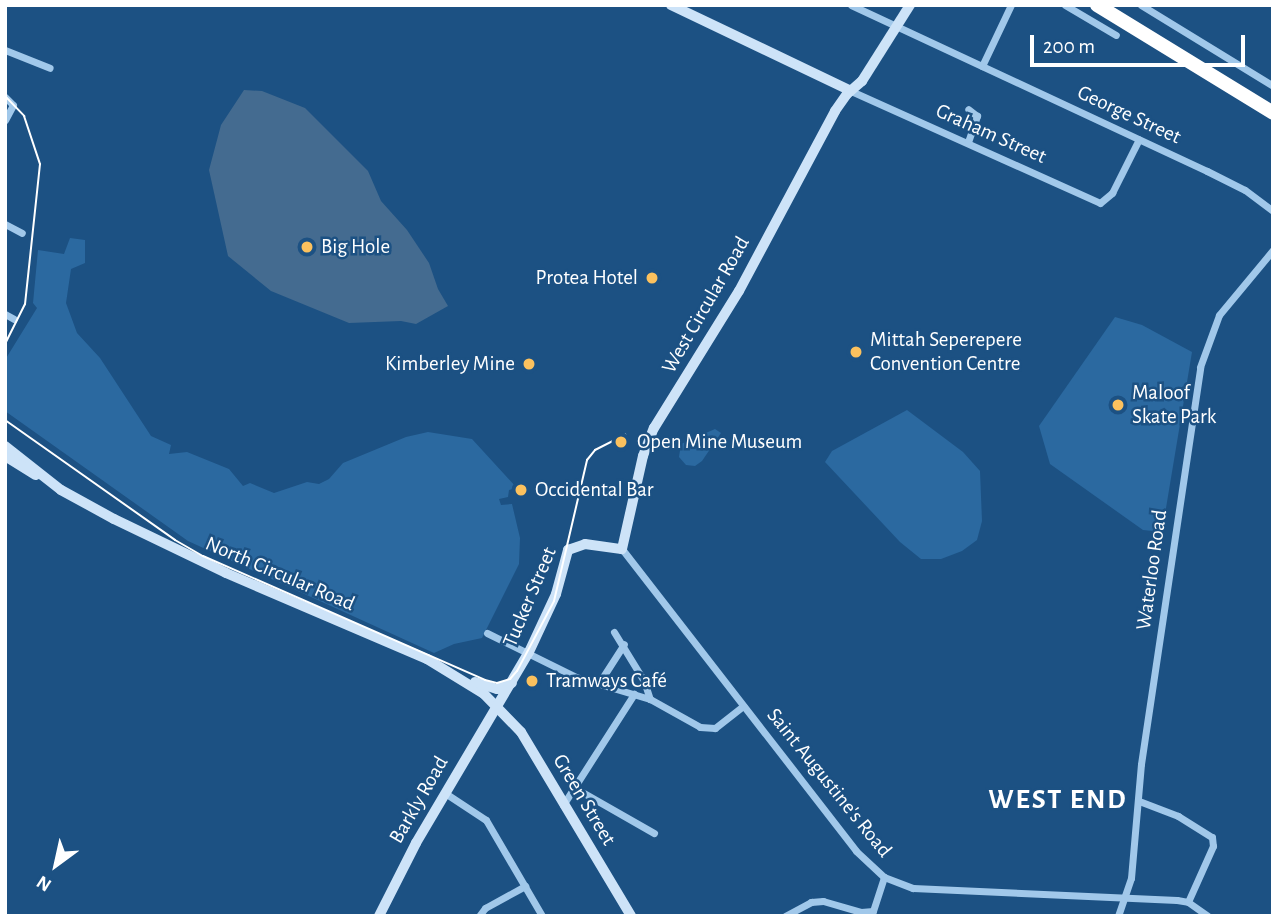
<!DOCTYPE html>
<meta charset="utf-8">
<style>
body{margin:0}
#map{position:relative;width:1278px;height:921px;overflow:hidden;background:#1c5183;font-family:"Alegreya Sans",sans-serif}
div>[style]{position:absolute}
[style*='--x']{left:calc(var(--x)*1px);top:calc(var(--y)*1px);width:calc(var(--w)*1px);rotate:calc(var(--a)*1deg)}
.green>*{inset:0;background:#2b69a0}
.water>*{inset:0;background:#446b90}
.street>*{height:7px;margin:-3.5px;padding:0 3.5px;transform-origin:3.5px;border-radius:3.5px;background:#a1c8ea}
.secondary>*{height:10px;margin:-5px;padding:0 5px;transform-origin:5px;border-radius:5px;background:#cde3f8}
.highway>*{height:14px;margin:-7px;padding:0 7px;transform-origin:7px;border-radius:7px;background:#fff}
.tram>*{height:2px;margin:-1px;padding:0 1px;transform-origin:1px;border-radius:1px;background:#fff}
.dots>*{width:19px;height:19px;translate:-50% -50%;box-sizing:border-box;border:4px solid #1c5183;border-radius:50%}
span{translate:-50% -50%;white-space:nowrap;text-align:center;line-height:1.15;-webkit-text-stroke:5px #1c5183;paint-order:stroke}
.street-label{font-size:21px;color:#fff}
.poi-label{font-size:21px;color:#fff}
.left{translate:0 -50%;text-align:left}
.right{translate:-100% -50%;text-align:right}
.district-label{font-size:28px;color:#fff;font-weight:700;letter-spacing:2px}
.frame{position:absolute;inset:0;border:7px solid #fff;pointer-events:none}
.north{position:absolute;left:21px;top:830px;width:70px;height:70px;-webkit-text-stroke:5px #1c5183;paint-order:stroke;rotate:213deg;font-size:19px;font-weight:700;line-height:28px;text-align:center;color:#fff}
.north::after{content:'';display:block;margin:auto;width:24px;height:32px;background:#fff;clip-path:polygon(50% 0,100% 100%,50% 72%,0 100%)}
.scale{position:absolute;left:1030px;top:35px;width:215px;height:32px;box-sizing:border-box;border:4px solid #fff;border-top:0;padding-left:9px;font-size:21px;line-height:24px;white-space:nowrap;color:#fff;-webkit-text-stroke:5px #1c5183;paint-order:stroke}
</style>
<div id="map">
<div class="green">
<i style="clip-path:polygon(70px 238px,85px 240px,85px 263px,71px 269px,66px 303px,77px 333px,100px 358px,151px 436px,171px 445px,169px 454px,187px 452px,229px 469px,243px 486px,250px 483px,274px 493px,307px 482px,319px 484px,329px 479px,343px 463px,406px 437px,428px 432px,472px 439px,517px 488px,509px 490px,508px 497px,499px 499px,501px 505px,512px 504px,520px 538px,519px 564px,482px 638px,454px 644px,434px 653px,188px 541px,5px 411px,5px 360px,37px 308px,33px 303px,38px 250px,64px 254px)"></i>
<i style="clip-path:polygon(1115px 317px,1142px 325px,1192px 352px,1162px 532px,1143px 530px,1050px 464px,1039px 426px)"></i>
<i style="clip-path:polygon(907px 410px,963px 452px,980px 471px,982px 521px,977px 540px,962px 551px,941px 559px,921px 559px,900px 542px,825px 462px,832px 451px)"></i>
<i style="clip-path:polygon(715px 429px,721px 433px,702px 461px,695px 466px,686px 465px,679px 457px,681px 444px)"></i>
</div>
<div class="water">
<i style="clip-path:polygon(244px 90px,262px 91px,305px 108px,368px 171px,381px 201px,407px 230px,429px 263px,438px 289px,448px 306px,416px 324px,401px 321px,349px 323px,271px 291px,228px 256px,209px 170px,221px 125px)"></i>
</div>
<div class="street">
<i style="--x:851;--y:5;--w:393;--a:25"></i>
<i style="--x:1207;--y:171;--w:42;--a:26.6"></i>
<i style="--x:1245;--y:190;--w:35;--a:37"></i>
<i style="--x:1065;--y:5;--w:59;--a:30.5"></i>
<i style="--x:1141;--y:5;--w:155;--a:31.5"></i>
<i style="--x:5;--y:50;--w:48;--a:21.8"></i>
<i style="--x:982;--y:66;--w:68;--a:-64.6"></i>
<i style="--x:851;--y:91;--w:273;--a:24.2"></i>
<i style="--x:1100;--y:203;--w:16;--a:-40"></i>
<i style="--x:1112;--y:193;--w:60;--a:-63.4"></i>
<i style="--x:5;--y:97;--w:11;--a:45"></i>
<i style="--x:13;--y:105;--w:17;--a:118"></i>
<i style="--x:968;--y:142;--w:28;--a:-71"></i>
<i style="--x:977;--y:116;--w:11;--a:-142"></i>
<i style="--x:5;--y:224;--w:19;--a:28"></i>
<i style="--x:5;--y:314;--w:10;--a:29"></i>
<i style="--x:622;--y:549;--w:382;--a:52.2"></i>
<i style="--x:856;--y:851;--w:38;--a:43"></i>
<i style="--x:884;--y:877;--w:31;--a:21"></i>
<i style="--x:913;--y:888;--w:264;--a:2.6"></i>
<i style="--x:1177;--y:900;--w:11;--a:10"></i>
<i style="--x:1188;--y:902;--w:24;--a:35"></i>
<i style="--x:614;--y:632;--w:57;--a:58.5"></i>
<i style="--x:644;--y:681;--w:19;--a:72"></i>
<i style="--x:487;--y:633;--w:99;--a:26.3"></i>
<i style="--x:576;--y:677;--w:77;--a:16.6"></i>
<i style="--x:650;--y:699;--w:57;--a:29.2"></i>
<i style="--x:700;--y:727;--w:15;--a:4"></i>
<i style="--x:715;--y:728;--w:36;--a:-38"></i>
<i style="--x:599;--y:683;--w:46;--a:-57.3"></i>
<i style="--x:575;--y:788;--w:91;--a:29.7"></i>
<i style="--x:445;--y:793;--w:49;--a:33.4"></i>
<i style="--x:486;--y:820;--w:111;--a:59.7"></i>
<i style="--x:1139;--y:801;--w:42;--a:21"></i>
<i style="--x:1178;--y:816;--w:40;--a:32"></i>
<i style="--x:1212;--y:837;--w:9;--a:84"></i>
<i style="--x:1213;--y:846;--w:61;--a:114.1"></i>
<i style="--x:563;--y:805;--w:132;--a:-57.4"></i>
<i style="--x:479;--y:916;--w:10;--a:-53"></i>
<i style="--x:485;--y:908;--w:46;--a:-28.8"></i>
<i style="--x:785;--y:916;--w:30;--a:-28"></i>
<i style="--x:811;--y:902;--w:12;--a:-5"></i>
<i style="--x:823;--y:901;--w:40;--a:16"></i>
<i style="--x:861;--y:912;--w:12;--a:-5"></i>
<i style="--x:873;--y:911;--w:36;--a:-72"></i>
<i style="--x:1118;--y:916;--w:40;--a:-71.1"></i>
<i style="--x:1131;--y:878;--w:114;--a:-85"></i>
<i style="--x:1141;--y:764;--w:401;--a:-81.5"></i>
<i style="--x:1200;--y:367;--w:55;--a:-69.9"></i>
<i style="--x:1219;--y:315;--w:85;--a:-50.3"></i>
</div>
<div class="secondary">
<i style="--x:671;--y:5;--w:199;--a:25.5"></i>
<i style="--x:5;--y:446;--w:71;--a:38.2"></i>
<i style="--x:61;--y:490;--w:60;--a:28.7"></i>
<i style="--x:114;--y:519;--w:124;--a:25.7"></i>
<i style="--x:226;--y:573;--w:219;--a:23.2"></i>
<i style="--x:427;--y:659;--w:67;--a:31.6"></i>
<i style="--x:484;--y:694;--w:53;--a:45.8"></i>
<i style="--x:521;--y:732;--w:214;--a:59.1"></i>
<i style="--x:5;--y:456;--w:36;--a:32"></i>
<i style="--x:475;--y:682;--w:23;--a:18"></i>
<i style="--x:497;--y:689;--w:16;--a:-22"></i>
<i style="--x:379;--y:916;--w:82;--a:-63.1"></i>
<i style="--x:416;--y:843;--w:222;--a:-59.4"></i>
<i style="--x:529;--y:652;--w:64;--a:-65"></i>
<i style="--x:556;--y:594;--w:46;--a:-74.7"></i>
<i style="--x:568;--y:550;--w:18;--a:-19"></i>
<i style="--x:585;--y:544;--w:37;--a:8"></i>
<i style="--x:622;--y:549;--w:95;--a:-77.3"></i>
<i style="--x:643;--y:456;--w:30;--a:-69"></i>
<i style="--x:654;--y:428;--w:161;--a:-58.2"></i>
<i style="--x:739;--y:291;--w:204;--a:-61.9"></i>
<i style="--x:835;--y:111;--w:21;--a:-55"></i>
<i style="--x:847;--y:94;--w:20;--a:-41"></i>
<i style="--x:862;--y:81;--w:90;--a:-57.7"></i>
</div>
<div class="highway">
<i style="--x:1097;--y:5;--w:206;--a:31.5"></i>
</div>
<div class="tram">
<i style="--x:5;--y:96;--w:28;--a:46"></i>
<i style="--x:24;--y:116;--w:51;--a:71.6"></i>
<i style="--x:40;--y:164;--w:141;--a:96.1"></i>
<i style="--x:25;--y:304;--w:45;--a:116.6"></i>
<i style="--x:5;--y:420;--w:208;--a:35.2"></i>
<i style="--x:175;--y:540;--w:32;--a:30"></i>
<i style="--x:203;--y:556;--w:308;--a:23.7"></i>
<i style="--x:485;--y:680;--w:12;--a:14"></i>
<i style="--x:497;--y:683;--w:14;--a:-17"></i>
<i style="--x:510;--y:679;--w:11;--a:-49"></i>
<i style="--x:517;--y:671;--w:79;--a:-62.1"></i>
<i style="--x:554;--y:601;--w:145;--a:-76.8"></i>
<i style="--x:587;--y:460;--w:13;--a:-51"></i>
<i style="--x:595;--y:450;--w:34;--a:-27"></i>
</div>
<div class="dots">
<i style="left:307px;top:247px;background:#fbc15e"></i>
<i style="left:652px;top:278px;background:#fbc15e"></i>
<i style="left:856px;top:352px;background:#fbc15e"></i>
<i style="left:529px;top:364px;background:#fbc15e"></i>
<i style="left:1118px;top:405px;background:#fbc15e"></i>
<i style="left:621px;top:442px;background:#fbc15e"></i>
<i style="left:521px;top:490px;background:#fbc15e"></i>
<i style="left:532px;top:681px;background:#fbc15e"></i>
</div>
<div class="street-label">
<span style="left:1129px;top:115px;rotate:25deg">George Street</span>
<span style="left:991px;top:134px;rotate:24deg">Graham Street</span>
<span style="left:706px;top:305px;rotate:-60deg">West Circular Road</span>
<span style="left:1152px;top:570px;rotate:-82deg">Waterloo Road</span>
<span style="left:280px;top:574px;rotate:23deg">North Circular Road</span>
<span style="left:530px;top:597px;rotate:-67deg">Tucker Street</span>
<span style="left:829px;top:783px;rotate:51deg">Saint Augustine's Road</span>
<span style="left:419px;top:800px;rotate:-60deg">Barkly Road</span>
<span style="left:584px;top:800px;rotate:59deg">Green Street</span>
</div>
<div class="poi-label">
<span class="left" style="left:321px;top:247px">Big Hole</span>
<span class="right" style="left:638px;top:278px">Protea Hotel</span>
<span class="left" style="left:870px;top:352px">Mittah Seperepere<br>Convention Centre</span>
<span class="right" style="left:515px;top:364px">Kimberley Mine</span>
<span class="left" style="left:1132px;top:405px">Maloof<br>Skate Park</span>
<span class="left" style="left:637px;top:442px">Open Mine Museum</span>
<span class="left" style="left:535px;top:490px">Occidental Bar</span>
<span class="left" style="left:546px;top:681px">Tramways Café</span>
</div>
<div class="district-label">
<span style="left:1058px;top:800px">WEST END</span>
</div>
<div class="frame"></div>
<div class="north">N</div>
<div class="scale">200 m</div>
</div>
